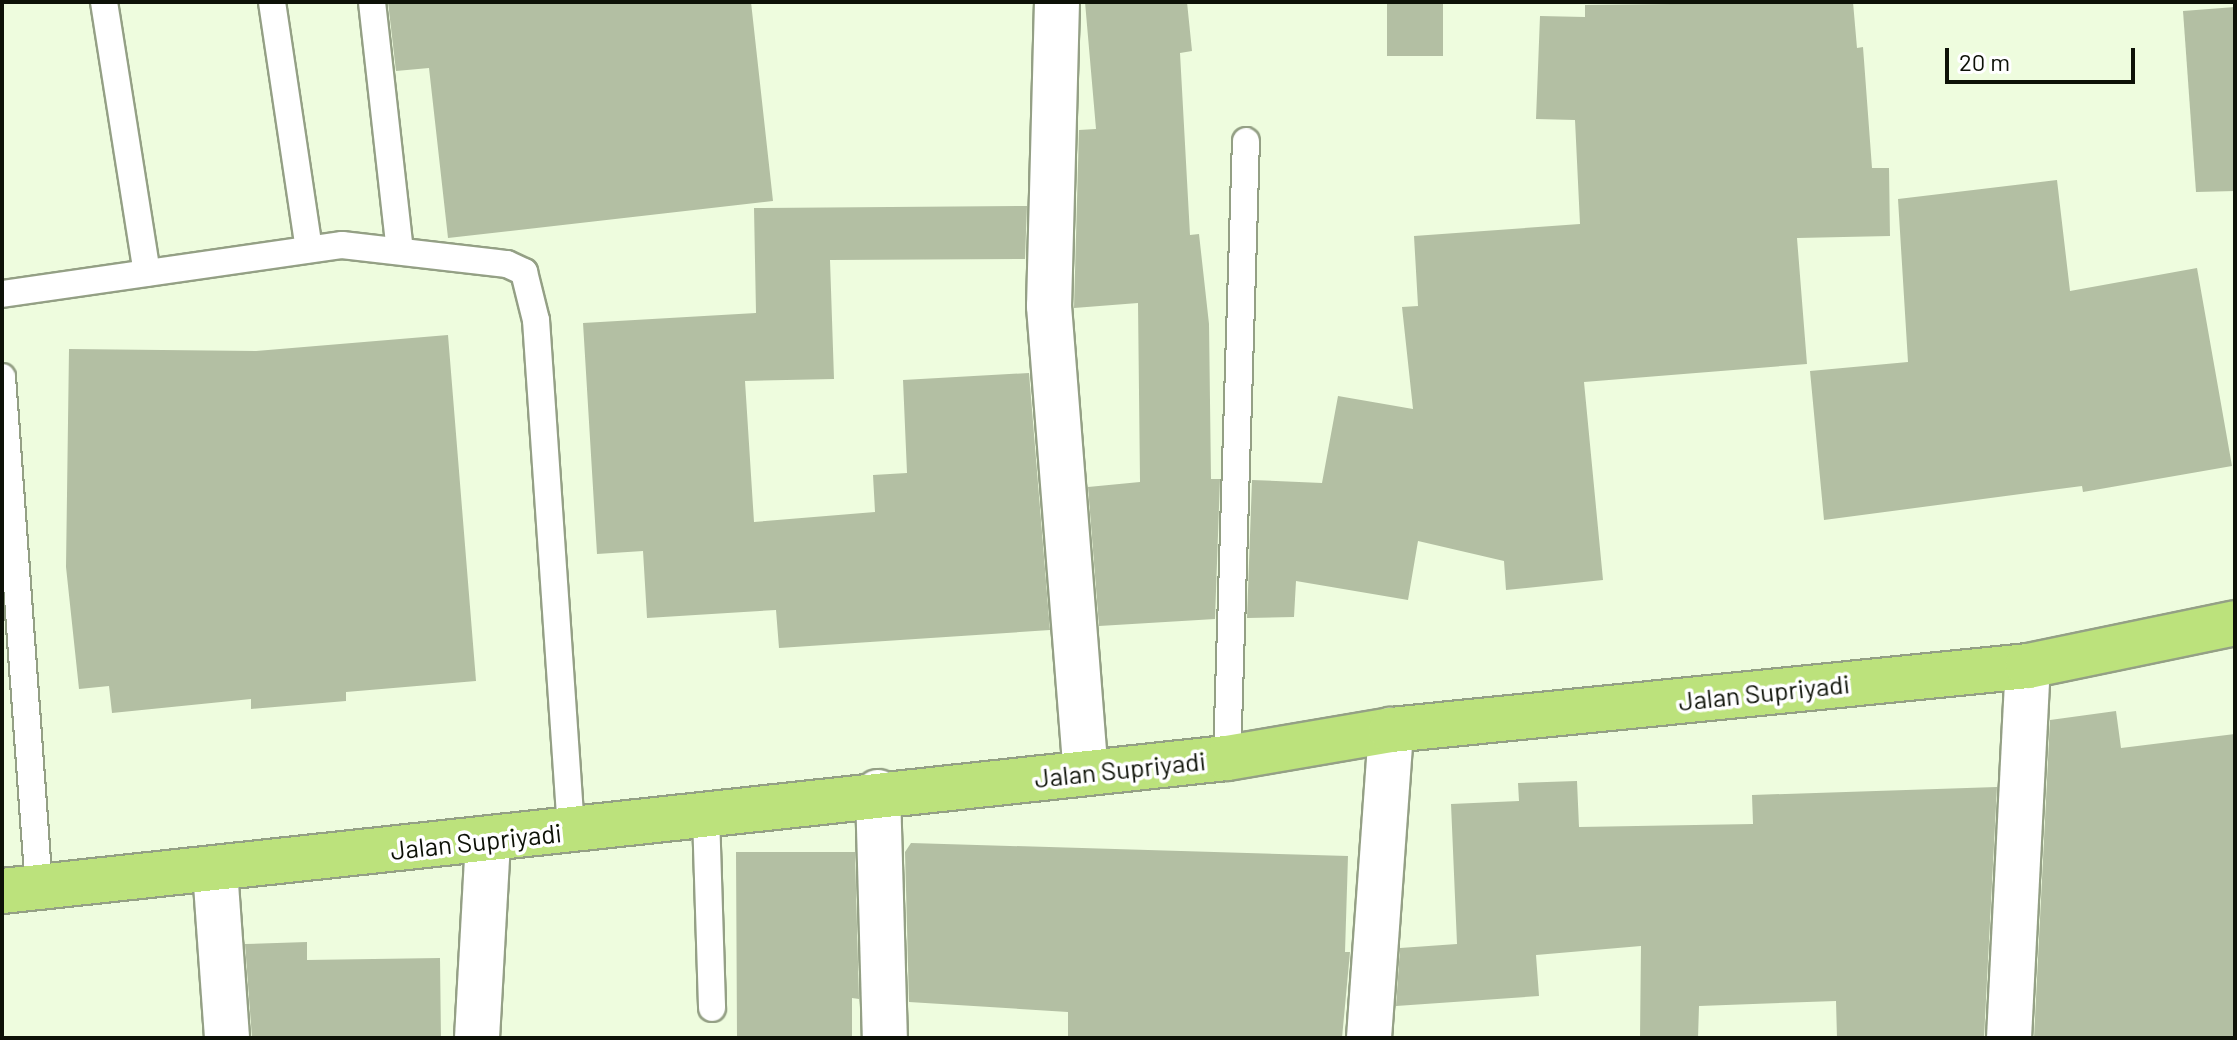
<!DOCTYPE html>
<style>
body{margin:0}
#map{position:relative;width:2237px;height:1040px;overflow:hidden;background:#eefcde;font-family:Barlow,sans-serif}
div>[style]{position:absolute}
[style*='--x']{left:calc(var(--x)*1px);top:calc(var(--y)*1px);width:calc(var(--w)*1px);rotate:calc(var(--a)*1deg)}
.building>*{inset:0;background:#b3bfa3;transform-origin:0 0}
.roads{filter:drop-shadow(2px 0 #94a085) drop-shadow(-2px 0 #94a085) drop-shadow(0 2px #94a085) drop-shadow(0 -2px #94a085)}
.service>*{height:26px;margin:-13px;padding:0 13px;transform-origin:13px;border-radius:13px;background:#fff}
.minor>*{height:44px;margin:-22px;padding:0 22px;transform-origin:22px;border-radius:22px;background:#fff}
.trunk>*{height:44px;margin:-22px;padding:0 22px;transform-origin:22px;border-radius:22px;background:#bce27c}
span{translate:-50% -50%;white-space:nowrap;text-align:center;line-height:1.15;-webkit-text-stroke:7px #fff;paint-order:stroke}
.street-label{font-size:26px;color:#0d1107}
.frame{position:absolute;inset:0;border:4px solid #0d1107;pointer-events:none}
.scale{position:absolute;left:1945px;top:48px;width:190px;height:36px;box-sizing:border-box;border:4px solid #0d1107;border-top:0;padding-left:10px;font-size:24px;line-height:28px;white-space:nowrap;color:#0d1107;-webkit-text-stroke:6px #fff;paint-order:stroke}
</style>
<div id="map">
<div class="building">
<i style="clip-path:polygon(388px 2px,751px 2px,773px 201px,448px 238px,429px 68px,396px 71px)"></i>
<i style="clip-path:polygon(1085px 2px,1187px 2px,1192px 51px,1180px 53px,1190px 235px,1199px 234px,1209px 324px,1211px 479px,1220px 479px,1215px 619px,1099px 626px,1088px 487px,1140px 482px,1138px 303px,1074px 308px,1079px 130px,1096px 129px)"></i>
<i style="left:1387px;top:2px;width:56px;height:54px"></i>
<i style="clip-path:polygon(1853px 2px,1857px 48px,1863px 47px,1872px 168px,1889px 168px,1890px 236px,1797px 238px,1807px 364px,1584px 382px,1603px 580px,1506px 590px,1504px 561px,1418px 541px,1408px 600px,1296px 581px,1294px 617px,1247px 618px,1252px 480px,1322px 483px,1338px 396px,1413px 409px,1402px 307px,1418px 306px,1414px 236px,1580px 224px,1575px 120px,1536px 119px,1540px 16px,1585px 17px,1585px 5px)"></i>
<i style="clip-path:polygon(2235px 7px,2235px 191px,2196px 192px,2183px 11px)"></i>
<i style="clip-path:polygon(2057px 180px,2070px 291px,2197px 268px,2232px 466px,2083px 492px,2082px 486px,1824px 520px,1810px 371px,1908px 362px,1898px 199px)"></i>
<i style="clip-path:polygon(1027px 206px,1025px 259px,830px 260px,834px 379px,745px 381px,754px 522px,875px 512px,873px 475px,907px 473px,903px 380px,1029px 373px,1050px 630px,779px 648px,776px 610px,647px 618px,643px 551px,597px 554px,583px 323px,756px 313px,754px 208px)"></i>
<i style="clip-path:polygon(448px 335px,476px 681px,346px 692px,346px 701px,251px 709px,251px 699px,112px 713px,109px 686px,79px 689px,66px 567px,69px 349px,256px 351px)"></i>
<i style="clip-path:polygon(2116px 711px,2121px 748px,2235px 734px,2235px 1038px,2034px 1038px,2050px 720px)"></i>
<i style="clip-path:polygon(1577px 781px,1579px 827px,1753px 824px,1752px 795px,1997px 787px,1984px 1038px,1837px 1038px,1836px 1001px,1699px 1006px,1698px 1038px,1640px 1038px,1641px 946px,1536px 955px,1539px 996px,1396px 1006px,1400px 948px,1457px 944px,1451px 804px,1519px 801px,1518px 783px)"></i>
<i style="clip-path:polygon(911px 843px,1348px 856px,1345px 952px,1350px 952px,1342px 1038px,1068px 1038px,1068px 1012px,909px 1002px,905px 852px)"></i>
<i style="clip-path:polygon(736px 852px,855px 852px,859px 999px,852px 998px,852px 1038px,737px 1038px)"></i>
<i style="clip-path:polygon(307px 942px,307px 960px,440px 958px,441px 1038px,252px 1038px,245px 944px)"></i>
</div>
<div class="roads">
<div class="service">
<i style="--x:104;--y:2;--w:274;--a:81"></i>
<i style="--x:272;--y:2;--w:250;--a:81.5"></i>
<i style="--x:372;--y:2;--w:250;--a:83.6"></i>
<i style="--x:2;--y:294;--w:344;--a:-8.2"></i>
<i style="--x:342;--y:245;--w:166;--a:6.6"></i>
<i style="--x:507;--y:264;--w:19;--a:25"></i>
<i style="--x:524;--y:272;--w:49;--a:76"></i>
<i style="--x:536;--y:320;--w:511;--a:86.07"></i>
<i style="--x:2;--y:377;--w:512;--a:85.86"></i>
<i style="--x:1227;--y:758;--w:617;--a:-88.24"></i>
<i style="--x:706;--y:815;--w:193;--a:88.2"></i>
</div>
<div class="minor">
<i style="--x:1057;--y:2;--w:304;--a:91.5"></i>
<i style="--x:1049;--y:306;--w:467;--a:85.5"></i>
<i style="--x:878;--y:792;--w:246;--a:88.4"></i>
<i style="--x:215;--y:870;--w:168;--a:85.9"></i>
<i style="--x:477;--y:1038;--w:198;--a:-86.8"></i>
<i style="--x:1369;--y:1038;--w:309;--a:-85.9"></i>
<i style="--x:2009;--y:1038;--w:372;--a:-87.1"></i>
</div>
<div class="trunk">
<i style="--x:2;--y:891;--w:1232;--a:-6.2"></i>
<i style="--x:1227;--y:758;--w:166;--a:-9.7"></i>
<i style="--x:1391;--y:730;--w:640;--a:-5.74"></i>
<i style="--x:2028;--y:666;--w:211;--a:-11.7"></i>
</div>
</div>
<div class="street-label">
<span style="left:1764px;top:692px;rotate:-6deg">Jalan Supriyadi</span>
<span style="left:1120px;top:769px;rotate:-6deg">Jalan Supriyadi</span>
<span style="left:476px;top:841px;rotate:-6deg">Jalan Supriyadi</span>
</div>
<div class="frame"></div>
<div class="scale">20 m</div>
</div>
